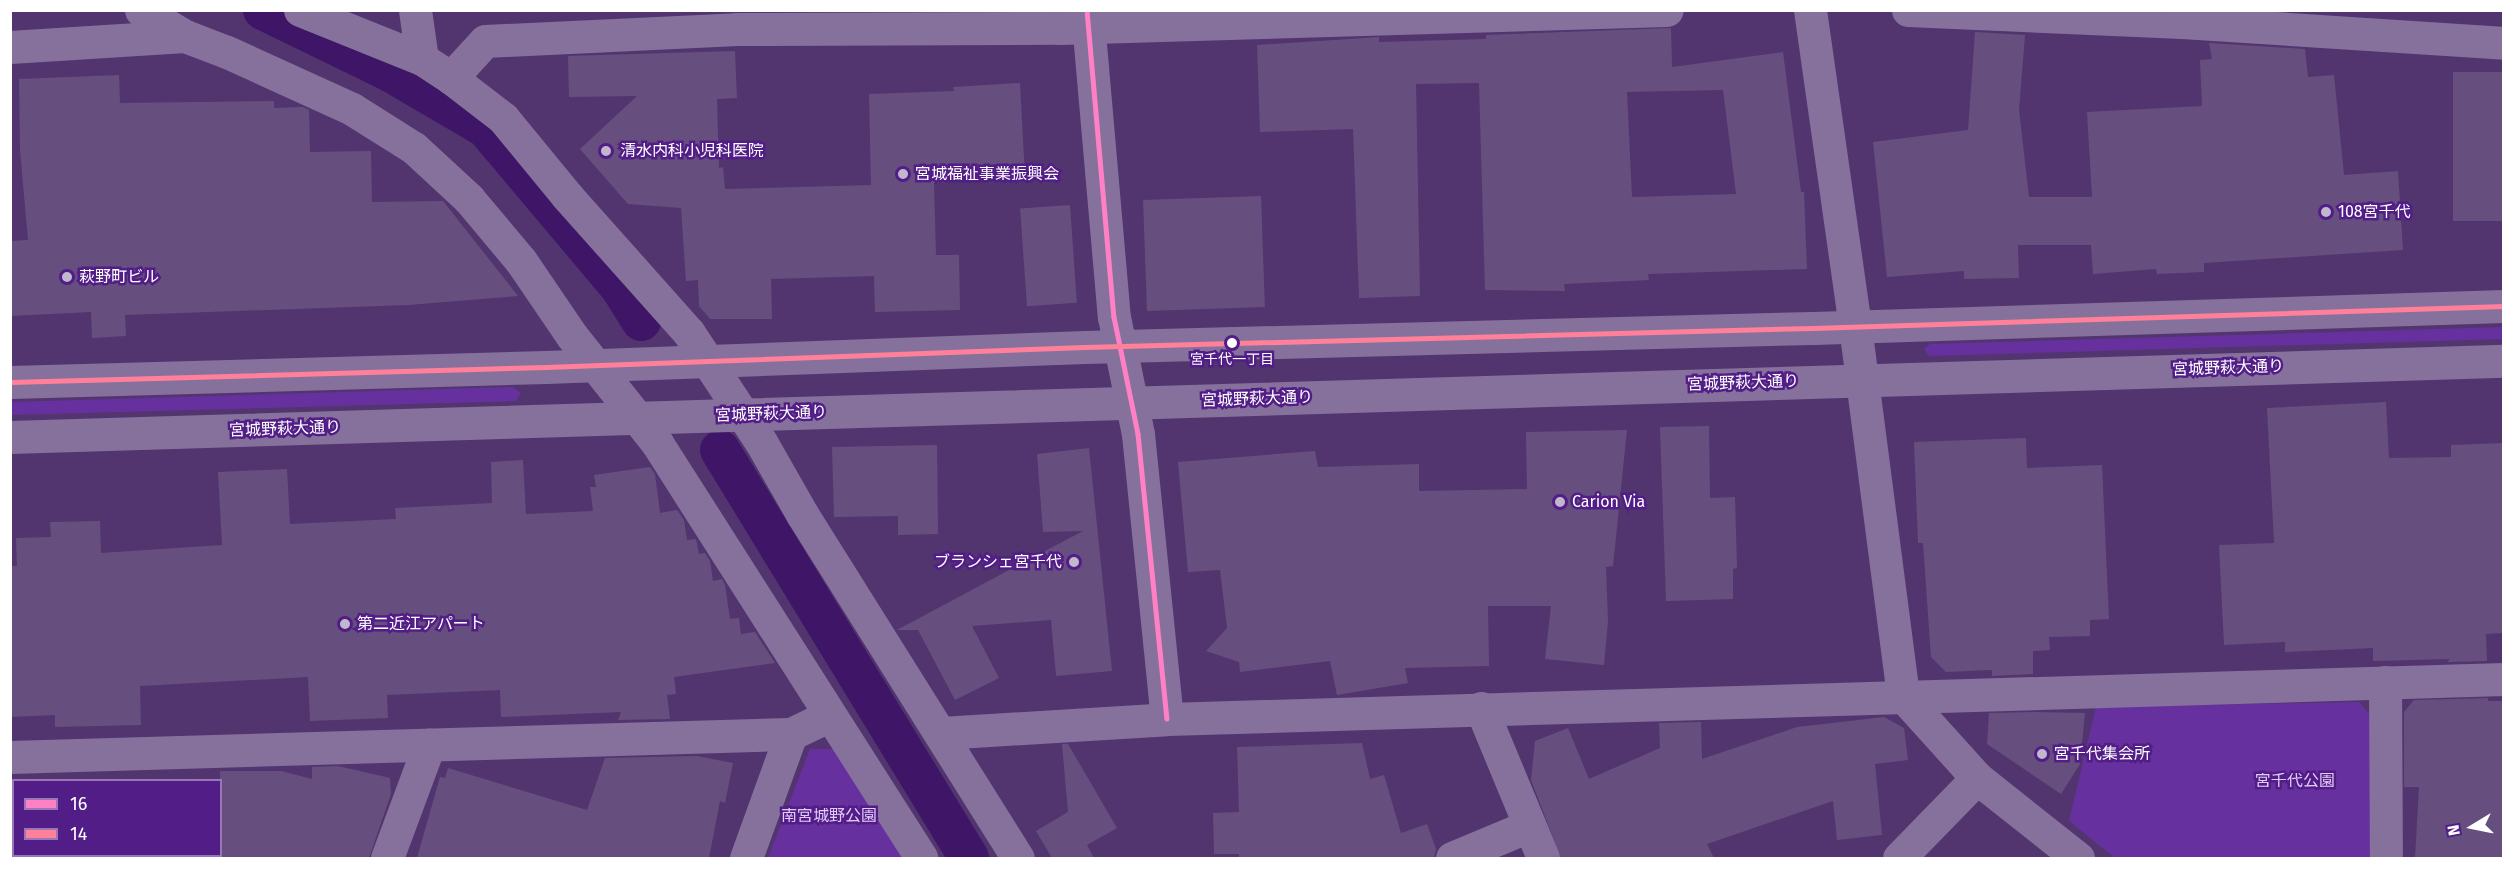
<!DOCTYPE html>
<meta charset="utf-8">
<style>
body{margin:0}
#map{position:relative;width:2514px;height:869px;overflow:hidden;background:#52356f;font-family:"Fira Sans","Noto Sans JP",sans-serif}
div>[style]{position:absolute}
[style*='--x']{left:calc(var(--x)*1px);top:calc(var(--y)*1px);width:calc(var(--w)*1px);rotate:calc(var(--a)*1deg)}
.green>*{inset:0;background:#66319e}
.canal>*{height:40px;margin:-20px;padding:0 20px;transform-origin:20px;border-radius:20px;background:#3f1667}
.building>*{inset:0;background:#664f7e;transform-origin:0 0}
.minor>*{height:33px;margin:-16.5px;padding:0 16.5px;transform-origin:16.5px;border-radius:16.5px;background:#86719d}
.bus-1>*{height:4.5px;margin:-2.25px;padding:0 2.25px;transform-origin:2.25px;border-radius:2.25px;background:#ff80c5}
.bus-2>*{height:4.5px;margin:-2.25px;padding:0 2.25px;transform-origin:2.25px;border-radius:2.25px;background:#ff8098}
.dots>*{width:16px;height:16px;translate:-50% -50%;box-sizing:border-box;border:3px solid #521d87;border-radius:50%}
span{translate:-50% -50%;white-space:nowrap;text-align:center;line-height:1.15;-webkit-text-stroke:5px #521d87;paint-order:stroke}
.bus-label{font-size:14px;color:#fff}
.poi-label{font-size:16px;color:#fff}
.left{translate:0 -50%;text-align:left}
.right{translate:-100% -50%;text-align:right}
.street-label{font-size:16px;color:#fff}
.park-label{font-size:16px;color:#e1cbf8}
.frame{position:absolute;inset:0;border:12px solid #fff;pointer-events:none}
.legend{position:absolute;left:12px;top:779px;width:210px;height:78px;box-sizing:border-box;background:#521d87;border:2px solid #9777b7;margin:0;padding:8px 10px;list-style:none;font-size:18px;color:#fff}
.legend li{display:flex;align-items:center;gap:12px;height:30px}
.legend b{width:30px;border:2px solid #9777b7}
.north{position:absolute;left:2442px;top:797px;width:60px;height:60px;-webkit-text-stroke:4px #521d87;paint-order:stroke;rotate:260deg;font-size:16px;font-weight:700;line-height:24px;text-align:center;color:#fff}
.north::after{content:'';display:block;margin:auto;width:21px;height:27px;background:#fff;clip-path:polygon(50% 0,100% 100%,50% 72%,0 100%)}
</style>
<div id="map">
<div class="green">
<i style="clip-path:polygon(2504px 327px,2503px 339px,1929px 356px,1924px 349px,1930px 344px)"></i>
<i style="clip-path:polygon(513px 387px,521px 393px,516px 401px,11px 415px,11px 402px)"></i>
<i style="clip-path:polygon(2359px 702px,2374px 719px,2372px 858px,2115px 858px,2069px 821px,2096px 707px)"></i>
<i style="clip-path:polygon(810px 749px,836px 749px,906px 858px,768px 858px)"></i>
</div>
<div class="canal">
<i style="--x:263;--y:10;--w:144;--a:26"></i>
<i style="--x:392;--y:73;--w:109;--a:30.3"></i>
<i style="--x:486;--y:128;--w:208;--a:49.9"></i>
<i style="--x:620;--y:287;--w:40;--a:58"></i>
<i style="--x:720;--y:450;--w:478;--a:58.6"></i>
</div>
<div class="building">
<i style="clip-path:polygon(evenodd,1671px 28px,1672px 67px,1783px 52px,1801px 192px,1804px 192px,1807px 269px,1648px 274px,1649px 280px,1564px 284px,1565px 291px,1485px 290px,1479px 83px,1416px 84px,1420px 296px,1359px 298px,1353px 129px,1260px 132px,1257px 45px,1379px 37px,1379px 42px,1486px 39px,1486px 35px,1671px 28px,1723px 90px,1736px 194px,1632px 197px,1627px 92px,1723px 90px)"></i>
<i style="clip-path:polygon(1975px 32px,2025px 35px,2019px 110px,2029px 197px,2092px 197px,2087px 112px,2202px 106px,2200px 60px,2212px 59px,2209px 43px,2305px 49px,2308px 77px,2334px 75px,2344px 175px,2398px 171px,2403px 250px,2204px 263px,2204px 272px,2157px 274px,2156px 269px,2093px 274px,2091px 245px,2018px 245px,2019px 278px,1964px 279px,1964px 271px,1887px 277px,1873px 142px,1968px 130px)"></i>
<i style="clip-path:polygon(735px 51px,737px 98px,717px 99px,719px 168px,723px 167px,725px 189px,871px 185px,869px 94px,954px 91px,953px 87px,1020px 83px,1025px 177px,934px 183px,936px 255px,959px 255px,960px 310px,875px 312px,874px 276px,771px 279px,772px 319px,710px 319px,699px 306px,698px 280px,686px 281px,681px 208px,628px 204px,580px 149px,637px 96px,569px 97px,568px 56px)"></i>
<i style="left:2504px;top:72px;width:149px;height:51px;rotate:90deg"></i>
<i style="clip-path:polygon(119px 75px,120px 103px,274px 101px,274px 108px,303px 107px,309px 110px,310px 152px,371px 151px,372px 202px,443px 201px,518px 296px,408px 305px,125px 315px,126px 336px,92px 338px,91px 312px,10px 316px,10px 241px,28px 240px,20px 150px,19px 79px)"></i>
<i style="left:1261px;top:196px;width:111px;height:118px;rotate:88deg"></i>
<i style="left:1070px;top:205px;width:98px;height:50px;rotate:86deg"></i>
<i style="clip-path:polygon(2386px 402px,2389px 458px,2451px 457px,2451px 445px,2504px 443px,2504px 633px,2486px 634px,2487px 661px,2447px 662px,2450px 659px,2373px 661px,2373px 648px,2285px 652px,2285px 642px,2224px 645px,2219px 545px,2274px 543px,2267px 408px)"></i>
<i style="clip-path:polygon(1709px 426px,1710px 498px,1735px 497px,1737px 568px,1733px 569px,1733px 599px,1666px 601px,1660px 427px)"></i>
<i style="clip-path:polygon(1627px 430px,1613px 566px,1606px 567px,1608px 622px,1604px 665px,1545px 659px,1551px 606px,1488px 606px,1489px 666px,1405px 668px,1408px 683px,1337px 695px,1330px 661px,1240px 672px,1239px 662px,1206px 651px,1227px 628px,1220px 570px,1188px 572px,1178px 462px,1315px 451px,1318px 467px,1419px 464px,1419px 491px,1527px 489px,1526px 432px)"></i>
<i style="clip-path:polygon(2026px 438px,2027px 468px,2102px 465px,2109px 619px,2090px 620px,2090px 636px,2049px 637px,2050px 650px,2033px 651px,2033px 674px,1992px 676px,1992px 670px,1946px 672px,1931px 657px,1923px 543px,1918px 543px,1914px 442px)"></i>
<i style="clip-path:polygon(937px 445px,938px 534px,898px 535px,898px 516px,834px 517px,832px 447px)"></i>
<i style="clip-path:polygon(1089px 448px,1112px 671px,1056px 676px,1051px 620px,972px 626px,999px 678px,955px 700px,918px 630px,897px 630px,1037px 555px,1045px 555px,1045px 551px,1083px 531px,1043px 532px,1037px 454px)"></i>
<i style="clip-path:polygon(523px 460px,526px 514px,593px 511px,590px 487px,596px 487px,594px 475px,650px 467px,655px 474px,660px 513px,677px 510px,684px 520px,687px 540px,696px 539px,699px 554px,705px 553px,710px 561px,713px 581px,722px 579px,725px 585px,730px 619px,739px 618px,741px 634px,755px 632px,775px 663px,674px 677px,676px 694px,667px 695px,670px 719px,618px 720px,621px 712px,501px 717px,500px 690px,387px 695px,388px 718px,310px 721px,308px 677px,140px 686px,141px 725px,55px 727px,55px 715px,10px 717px,10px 566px,17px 566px,16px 538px,51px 537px,50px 522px,100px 521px,101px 553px,222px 545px,218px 472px,287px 469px,290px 524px,396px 519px,395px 508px,492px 503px,491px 462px)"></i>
<i style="clip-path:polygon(2488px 698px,2488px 701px,2504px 701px,2504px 858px,2415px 858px,2419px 787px,2404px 787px,2404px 712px,2414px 700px)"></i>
<i style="clip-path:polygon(2035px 712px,2085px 713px,2080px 764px,2061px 794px,1987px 744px,1989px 713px)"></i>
<i style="clip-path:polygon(1884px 717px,1904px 728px,1908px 760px,1875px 764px,1882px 835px,1837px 840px,1833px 801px,1707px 844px,1714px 858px,1561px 858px,1531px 780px,1535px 741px,1568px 728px,1589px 779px,1660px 748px,1659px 723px,1701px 722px,1702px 759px,1797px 727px)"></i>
<i style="clip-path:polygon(1362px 743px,1370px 779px,1384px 775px,1401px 833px,1427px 824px,1436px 849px,1434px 858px,1239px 858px,1239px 854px,1214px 854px,1213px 813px,1239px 812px,1237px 747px)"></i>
<i style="clip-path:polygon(1062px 744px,1068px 744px,1117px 828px,1087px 845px,1094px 858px,1052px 858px,1036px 831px,1068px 812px)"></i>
<i style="clip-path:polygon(697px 756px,733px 763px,725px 803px,720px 801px,709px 858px,417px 858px,440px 777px,445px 778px,448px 768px,587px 810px,605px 758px)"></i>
<i style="clip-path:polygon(338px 766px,390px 778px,391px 794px,369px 858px,220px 858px,220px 771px,281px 771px,312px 779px,312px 767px)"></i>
</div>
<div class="minor">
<i style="--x:141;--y:10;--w:51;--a:30.6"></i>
<i style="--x:185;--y:36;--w:45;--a:20.9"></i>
<i style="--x:227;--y:52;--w:137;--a:24.5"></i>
<i style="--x:352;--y:109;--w:73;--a:32.2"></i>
<i style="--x:414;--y:148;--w:75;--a:42.8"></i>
<i style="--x:469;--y:199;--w:81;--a:50"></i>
<i style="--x:521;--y:261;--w:91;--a:55.8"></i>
<i style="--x:572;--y:336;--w:137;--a:51.5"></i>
<i style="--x:657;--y:443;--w:492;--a:57.5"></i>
<i style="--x:300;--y:10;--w:131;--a:21.9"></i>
<i style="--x:422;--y:59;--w:35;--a:33"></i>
<i style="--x:451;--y:78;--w:66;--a:37.6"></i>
<i style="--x:503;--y:118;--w:101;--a:50.6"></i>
<i style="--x:567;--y:196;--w:183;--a:48.3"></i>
<i style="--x:689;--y:333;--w:131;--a:56.6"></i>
<i style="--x:761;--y:442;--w:83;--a:60.3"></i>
<i style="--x:802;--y:514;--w:406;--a:57.9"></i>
<i style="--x:415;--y:10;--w:49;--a:81.9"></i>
<i style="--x:1087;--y:10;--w:308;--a:85"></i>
<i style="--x:1114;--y:317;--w:119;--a:78.4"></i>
<i style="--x:1138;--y:434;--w:286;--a:84.2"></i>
<i style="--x:1810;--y:10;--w:319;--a:81.9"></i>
<i style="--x:1855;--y:326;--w:373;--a:82.6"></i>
<i style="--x:1903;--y:696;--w:110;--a:47.9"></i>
<i style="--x:1977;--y:778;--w:129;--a:38.4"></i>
<i style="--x:1908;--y:10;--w:274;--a:2.5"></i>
<i style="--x:2182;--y:22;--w:323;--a:3.7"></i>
<i style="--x:10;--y:47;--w:175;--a:-3.6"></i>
<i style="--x:451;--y:78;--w:50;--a:-47.4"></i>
<i style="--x:485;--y:41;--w:252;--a:-2.7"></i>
<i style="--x:737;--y:29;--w:323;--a:-0.2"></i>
<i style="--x:1060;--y:28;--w:607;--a:-1.7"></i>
<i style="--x:10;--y:382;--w:536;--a:-1.6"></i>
<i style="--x:546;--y:367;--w:539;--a:-2.13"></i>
<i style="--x:1085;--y:347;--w:728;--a:-1.5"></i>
<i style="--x:1813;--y:328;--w:691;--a:-1.82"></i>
<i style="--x:10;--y:437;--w:2495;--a:-1.75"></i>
<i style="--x:2385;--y:682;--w:176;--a:89.7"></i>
<i style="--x:1481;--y:708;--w:162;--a:67.5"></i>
<i style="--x:941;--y:733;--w:226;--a:-3.5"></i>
<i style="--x:1167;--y:719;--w:1338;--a:-1.71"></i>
<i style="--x:10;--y:757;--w:781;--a:-1.69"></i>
<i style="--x:791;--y:734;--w:41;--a:-25.9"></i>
<i style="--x:387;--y:858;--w:121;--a:-69.6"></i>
<i style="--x:746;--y:858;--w:132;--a:-70.1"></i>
<i style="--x:1452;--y:858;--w:83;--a:-22.6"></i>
<i style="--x:1899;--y:858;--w:112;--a:-45.7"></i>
</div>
<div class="bus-1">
<i style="--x:1087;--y:10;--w:308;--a:85"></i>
<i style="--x:1114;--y:317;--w:119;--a:78.4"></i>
<i style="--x:1138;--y:434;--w:286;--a:84.2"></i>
</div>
<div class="bus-2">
<i style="--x:10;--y:382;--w:536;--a:-1.6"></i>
<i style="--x:546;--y:367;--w:539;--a:-2.13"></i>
<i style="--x:1085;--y:347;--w:728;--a:-1.5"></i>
<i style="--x:1813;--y:328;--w:691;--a:-1.82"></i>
</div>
<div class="dots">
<i style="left:606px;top:151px;background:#c2b8cd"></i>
<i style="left:903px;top:174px;background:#c2b8cd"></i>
<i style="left:2326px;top:212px;background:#c2b8cd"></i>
<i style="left:67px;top:277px;background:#c2b8cd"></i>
<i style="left:1232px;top:343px;background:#fff"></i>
<i style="left:1560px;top:502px;background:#c2b8cd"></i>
<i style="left:1074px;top:562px;background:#c2b8cd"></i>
<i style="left:345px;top:624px;background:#c2b8cd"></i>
<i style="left:2042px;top:754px;background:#c2b8cd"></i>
</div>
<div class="bus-label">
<span style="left:1232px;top:360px">宮千代一丁目</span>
</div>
<div class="poi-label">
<span class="left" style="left:620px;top:151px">清水内科小児科医院</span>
<span class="left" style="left:915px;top:174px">宮城福祉事業振興会</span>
<span class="left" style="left:2338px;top:212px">108宮千代</span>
<span class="left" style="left:79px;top:277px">萩野町ビル</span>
<span class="left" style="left:1572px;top:502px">Carion Via</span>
<span class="right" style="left:1062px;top:562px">ブランシェ宮千代</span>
<span class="left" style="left:357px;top:624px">第二近江アパート</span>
<span class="left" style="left:2054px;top:754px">宮千代集会所</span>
</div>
<div class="street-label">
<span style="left:2228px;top:368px;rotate:-2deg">宮城野萩大通り</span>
<span style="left:1743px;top:383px;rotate:-2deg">宮城野萩大通り</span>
<span style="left:1257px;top:399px;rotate:-2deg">宮城野萩大通り</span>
<span style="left:771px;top:414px;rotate:-2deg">宮城野萩大通り</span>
<span style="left:285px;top:429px;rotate:-2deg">宮城野萩大通り</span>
</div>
<div class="park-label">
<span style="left:2295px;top:781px">宮千代公園</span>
<span style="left:829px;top:816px">南宮城野公園</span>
</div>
<div class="frame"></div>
<ul class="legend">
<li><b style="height:8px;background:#ff80c5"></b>16</li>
<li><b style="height:8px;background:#ff8098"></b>14</li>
</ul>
<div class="north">N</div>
</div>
